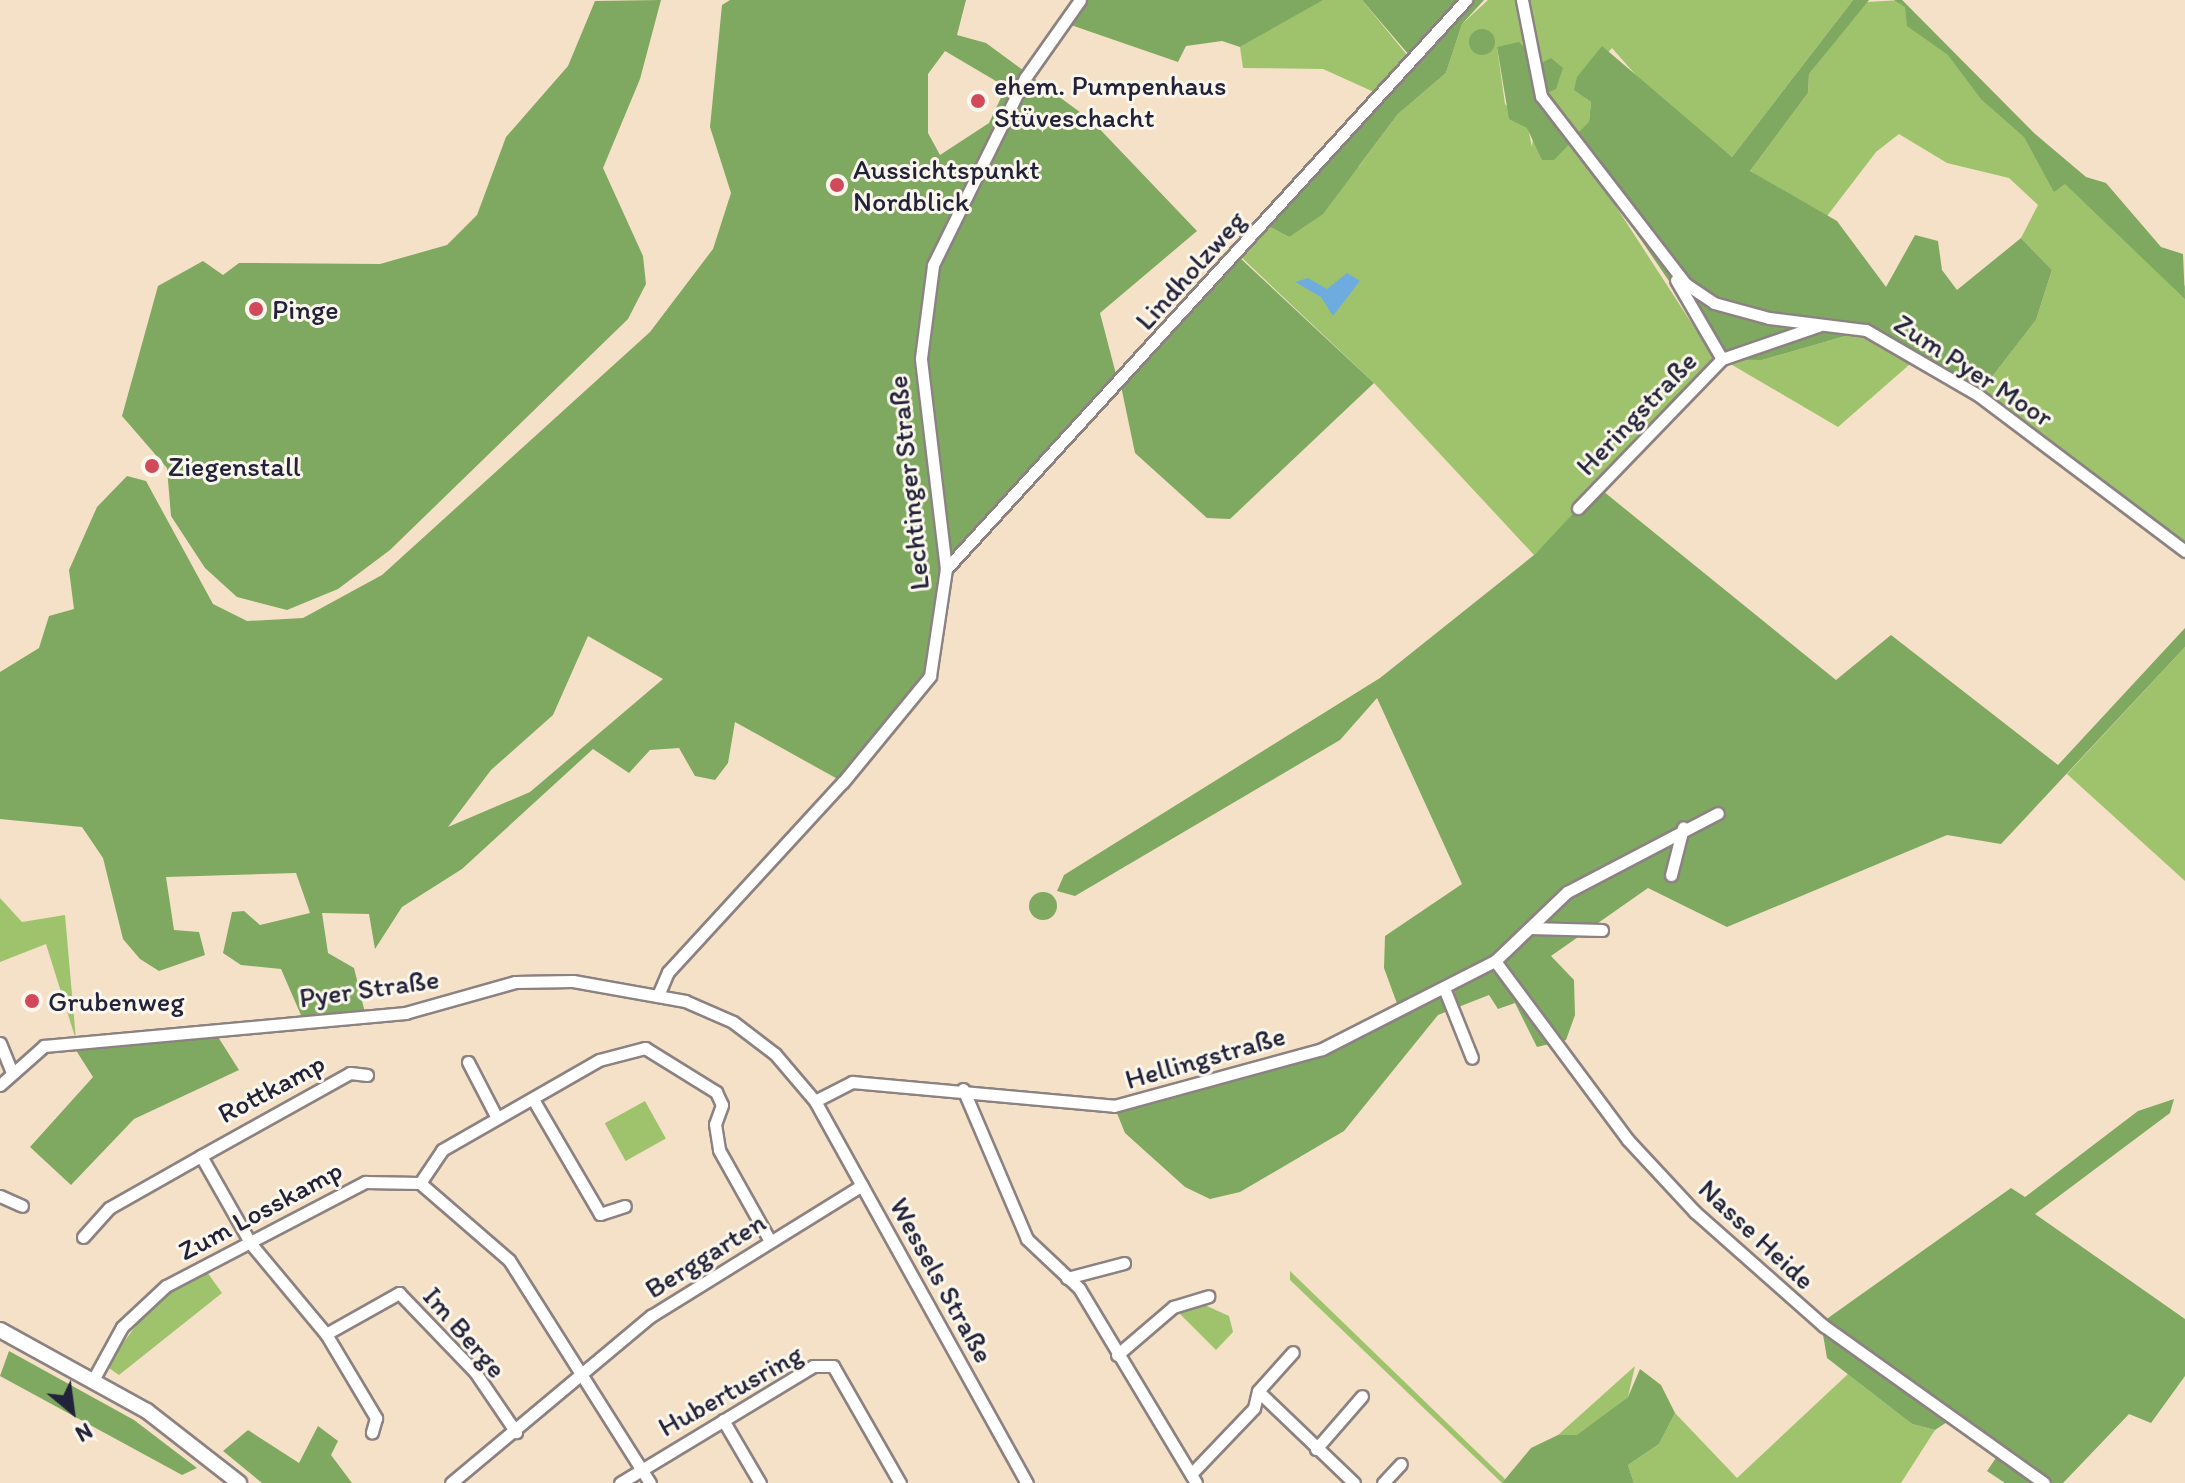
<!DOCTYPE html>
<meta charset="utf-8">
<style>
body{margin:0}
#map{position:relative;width:2185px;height:1483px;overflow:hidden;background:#f5e1c8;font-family:Itim,sans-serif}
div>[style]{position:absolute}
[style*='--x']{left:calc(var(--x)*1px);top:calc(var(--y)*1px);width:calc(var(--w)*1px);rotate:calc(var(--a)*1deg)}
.green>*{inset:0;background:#9fc36d;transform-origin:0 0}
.forest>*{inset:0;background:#7fa960}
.round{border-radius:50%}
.water>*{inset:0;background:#6eace0}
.roads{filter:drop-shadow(2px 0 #8c8282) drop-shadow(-2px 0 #8c8282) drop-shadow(0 2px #8c8282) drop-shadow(0 -2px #8c8282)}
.minor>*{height:11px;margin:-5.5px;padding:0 5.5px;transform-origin:5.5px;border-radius:5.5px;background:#fff}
.tertiary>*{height:14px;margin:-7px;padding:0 7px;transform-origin:7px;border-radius:7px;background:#fff}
.dots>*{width:22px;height:22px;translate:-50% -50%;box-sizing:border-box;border:4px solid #fbf7ec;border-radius:50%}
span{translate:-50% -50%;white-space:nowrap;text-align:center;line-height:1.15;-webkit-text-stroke:6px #fbf7ec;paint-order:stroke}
.poi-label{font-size:28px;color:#22223b}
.left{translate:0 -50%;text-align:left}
.street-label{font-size:28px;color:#22223b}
.north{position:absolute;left:32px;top:1371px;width:80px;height:80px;-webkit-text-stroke:6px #fbf7ec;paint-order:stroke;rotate:151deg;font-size:22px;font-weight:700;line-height:32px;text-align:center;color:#22223b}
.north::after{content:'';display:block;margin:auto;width:28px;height:36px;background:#22223b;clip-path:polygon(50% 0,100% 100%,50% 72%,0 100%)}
</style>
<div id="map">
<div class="green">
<i style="clip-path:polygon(1322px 0,1362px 0,1407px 55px,1374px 92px,1323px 69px,1243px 68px,1240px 47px)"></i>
<i style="clip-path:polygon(evenodd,1488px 0,1853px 0,1732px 157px,1656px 98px,1612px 48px,1575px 90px,1591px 102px,1589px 122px,1615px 205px,1698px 333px,1762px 360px,1866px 330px,1917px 358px,1838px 427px,1722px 359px,1534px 555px,1374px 383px,1240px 256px,1268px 226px,1289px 237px,1360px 165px,1398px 114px,1446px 73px,1462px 24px,1488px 0,1497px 47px,1540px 64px,1532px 147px,1528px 128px,1505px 104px,1497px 47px)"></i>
<i style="clip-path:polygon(1902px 0,2185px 286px,2185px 551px,1978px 395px,2036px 320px,2052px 270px,2021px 238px,2038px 205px,2009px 178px,1947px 163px,1899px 134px,1876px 152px,1824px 220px,1750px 171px,1808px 93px,1809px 74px,1866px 2px)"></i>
<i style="clip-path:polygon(2185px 647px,2185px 881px,2067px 774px)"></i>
<i style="clip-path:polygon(0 898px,22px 922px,65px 915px,76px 1040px,46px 944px,0 962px)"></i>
<i style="left:645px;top:1101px;width:43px;height:46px;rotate:61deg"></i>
<i style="clip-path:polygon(1290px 1271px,1505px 1479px,1502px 1483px,1290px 1280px)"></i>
<i style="clip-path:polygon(207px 1272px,222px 1293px,119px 1375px,106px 1366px,155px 1300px)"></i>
<i style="clip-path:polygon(1196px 1301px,1229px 1316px,1233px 1332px,1216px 1350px,1176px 1310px)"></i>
<i style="clip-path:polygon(1635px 1366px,1628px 1397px,1577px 1436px,1558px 1435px)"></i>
<i style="clip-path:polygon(1848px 1374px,1912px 1424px,1935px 1430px,1901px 1483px,1634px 1483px,1628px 1465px,1659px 1444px,1675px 1413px,1737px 1478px)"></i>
</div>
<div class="forest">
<i style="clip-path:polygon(661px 0,640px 79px,603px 168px,643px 256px,646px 284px,628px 319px,390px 550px,338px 589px,287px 610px,237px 597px,205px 568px,171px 516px,167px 468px,122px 416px,158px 286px,203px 261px,223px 275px,239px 263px,380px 264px,447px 245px,477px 215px,506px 137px,568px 66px,595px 1px)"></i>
<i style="clip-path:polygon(evenodd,730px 0,966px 0,957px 35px,986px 43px,1092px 121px,1197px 231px,1100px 313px,1117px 378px,946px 568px,930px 676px,843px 782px,735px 722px,728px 763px,715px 780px,695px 776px,679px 748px,650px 750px,629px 773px,593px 749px,462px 869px,402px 907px,375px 949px,369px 914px,322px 913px,328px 953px,354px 968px,366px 1017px,304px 1022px,281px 969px,241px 965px,223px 953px,232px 912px,244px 911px,260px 925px,310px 913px,296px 873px,166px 877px,174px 930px,199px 932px,205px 955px,159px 971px,140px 959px,123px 939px,103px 858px,82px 827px,0 819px,0 672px,39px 648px,49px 616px,74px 609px,69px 570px,97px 507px,127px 476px,146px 481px,213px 604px,247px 621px,303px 618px,382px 575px,650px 332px,713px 249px,731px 193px,710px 127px,722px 5px,730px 0,945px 51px,1006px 87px,989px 123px,940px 155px,928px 133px,928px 74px,945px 51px,730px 0,588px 636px,663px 679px,530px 792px,448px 827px,491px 770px,553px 715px,588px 636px)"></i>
<i style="clip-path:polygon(1080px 0,1323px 0,1240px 47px,1222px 41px,1186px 46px,1178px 62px,1065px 23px)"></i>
<i style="clip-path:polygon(1362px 0,1459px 0,1409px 55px)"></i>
<i style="clip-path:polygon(1474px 0,1484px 0,1462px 24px,1446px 73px,1398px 114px,1323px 214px,1289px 237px,1268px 226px)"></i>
<i style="clip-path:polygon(1853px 0,1869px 0,1809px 74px,1808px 93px,1750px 171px,1837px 221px,1886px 287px,1915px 235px,1938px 241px,1942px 270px,1957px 290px,2021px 238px,2052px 270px,2036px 320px,1978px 395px,1866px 330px,1762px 360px,1722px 359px,1573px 140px,1554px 160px,1542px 160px,1527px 128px,1509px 119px,1497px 47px,1519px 42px,1540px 64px,1551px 58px,1563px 68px,1556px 89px,1541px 96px,1572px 139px,1589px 122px,1591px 102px,1574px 90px,1577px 77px,1602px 46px,1732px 157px)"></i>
<i style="clip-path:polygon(1894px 0,1902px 0,2034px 133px,2086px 177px,2106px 183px,2161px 247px,2183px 254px,2185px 299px,2065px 184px,2054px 192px,2024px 137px,1981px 99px,1948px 55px,1907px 26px,1905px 7px)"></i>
<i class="round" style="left:1469px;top:29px;width:26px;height:26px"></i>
<i style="clip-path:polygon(1239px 257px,1374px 383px,1230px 519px,1207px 518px,1135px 453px,1121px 386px)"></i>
<i style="clip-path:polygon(1598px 487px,1836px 680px,1891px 635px,2058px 765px,2185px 628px,2185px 647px,2001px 844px,1947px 835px,1727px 927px,1648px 888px,1551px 956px,1574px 980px,1575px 1015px,1566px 1040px,1537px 1047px,1515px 1003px,1498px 1009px,1489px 995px,1438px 1015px,1344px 1131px,1240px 1192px,1210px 1199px,1185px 1187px,1125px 1133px,1114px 1106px,1322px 1049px,1399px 1009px,1384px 968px,1385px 936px,1462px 884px,1377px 698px,1340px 740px,1075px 896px,1057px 891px,1064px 875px,1380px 678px,1534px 555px)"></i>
<i class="round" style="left:1029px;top:892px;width:28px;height:28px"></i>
<i style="clip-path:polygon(213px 1029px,239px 1070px,134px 1119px,71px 1185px,30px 1147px,93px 1077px,70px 1041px)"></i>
<i style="clip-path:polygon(2174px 1099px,2170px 1113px,2035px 1214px,2185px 1319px,2185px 1376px,2151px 1423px,2129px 1414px,2063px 1483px,2005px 1483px,1987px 1471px,2000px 1452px,1953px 1418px,1935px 1430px,1912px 1424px,1827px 1358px,1821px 1323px,2011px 1188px,2025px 1197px,2138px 1111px)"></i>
<i style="clip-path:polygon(9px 1351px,134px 1420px,197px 1468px,182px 1475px,0 1376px)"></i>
<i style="clip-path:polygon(1640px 1369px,1661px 1385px,1675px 1413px,1659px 1444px,1628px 1465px,1634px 1483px,1502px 1483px,1531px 1448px,1558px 1435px,1577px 1435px,1628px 1397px)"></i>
<i style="clip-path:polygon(318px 1426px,338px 1441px,331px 1455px,352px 1483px,262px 1483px,223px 1451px,248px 1430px,299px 1463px)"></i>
</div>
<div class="water">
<i style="clip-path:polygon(1347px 273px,1360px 281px,1333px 316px,1321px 297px,1295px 282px,1308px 278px,1327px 289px)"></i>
</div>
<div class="roads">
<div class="minor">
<i style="--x:1522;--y:0;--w:98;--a:78.8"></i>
<i style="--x:1541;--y:96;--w:237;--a:52.4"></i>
<i style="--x:1686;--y:284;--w:34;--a:34"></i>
<i style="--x:1714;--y:303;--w:57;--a:15.3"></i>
<i style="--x:1769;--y:318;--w:98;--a:7.1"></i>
<i style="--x:1866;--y:330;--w:129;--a:30.1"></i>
<i style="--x:1978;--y:395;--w:259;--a:37"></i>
<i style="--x:1676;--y:280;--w:91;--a:59.8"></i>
<i style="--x:1578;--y:508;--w:207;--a:-46"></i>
<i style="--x:1722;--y:359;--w:102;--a:-19"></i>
<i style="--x:946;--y:569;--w:771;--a:-47.58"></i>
<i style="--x:1671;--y:875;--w:49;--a:-75.7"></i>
<i style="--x:1530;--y:928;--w:72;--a:1.6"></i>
<i style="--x:1495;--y:961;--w:223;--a:53.4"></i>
<i style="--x:1628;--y:1140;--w:98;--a:47.1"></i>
<i style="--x:1695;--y:1212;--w:172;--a:41.5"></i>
<i style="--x:1824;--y:1326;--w:270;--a:35.5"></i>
<i style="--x:1444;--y:988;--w:75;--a:68.2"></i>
<i style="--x:659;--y:993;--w:23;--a:-67"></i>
<i style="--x:668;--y:972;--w:258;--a:-47.4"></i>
<i style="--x:843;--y:782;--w:137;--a:-50.6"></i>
<i style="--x:930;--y:676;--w:108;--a:-81.5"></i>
<i style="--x:946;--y:569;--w:212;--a:-96.8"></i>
<i style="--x:921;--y:358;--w:94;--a:-82.6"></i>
<i style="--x:933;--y:265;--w:208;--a:-63.8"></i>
<i style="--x:1025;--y:78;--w:95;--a:-54.8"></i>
<i style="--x:0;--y:1043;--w:31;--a:68"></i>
<i style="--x:468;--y:1062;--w:63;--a:62.6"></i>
<i style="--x:367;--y:1075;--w:17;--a:-173"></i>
<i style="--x:350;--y:1073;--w:171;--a:150.9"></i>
<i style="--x:201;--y:1156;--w:101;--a:60.4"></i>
<i style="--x:251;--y:1244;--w:117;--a:50.2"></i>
<i style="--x:326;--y:1334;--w:98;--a:59.2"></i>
<i style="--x:376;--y:1418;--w:15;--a:106"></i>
<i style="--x:0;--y:1085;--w:59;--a:-41.6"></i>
<i style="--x:44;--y:1046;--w:363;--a:-5.2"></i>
<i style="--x:405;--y:1013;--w:114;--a:-15.7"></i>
<i style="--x:515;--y:982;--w:58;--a:-1"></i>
<i style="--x:573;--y:981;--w:114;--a:10.1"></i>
<i style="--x:685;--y:1001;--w:52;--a:23.6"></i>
<i style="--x:733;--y:1022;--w:53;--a:37.3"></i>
<i style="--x:775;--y:1054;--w:62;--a:49.6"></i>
<i style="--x:815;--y:1101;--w:437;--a:61"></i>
<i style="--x:963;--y:1089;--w:163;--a:66.9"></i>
<i style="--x:1027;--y:1239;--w:71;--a:43.3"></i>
<i style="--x:1079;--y:1288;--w:227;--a:59"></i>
<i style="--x:534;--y:1101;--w:131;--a:59.7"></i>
<i style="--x:600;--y:1214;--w:26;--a:-18"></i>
<i style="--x:815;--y:1101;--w:42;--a:-27.2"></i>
<i style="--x:852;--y:1082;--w:263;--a:5.2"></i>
<i style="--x:1114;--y:1106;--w:216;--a:-15.3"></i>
<i style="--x:1322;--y:1049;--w:194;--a:-27"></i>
<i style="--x:1495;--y:961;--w:100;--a:-43.8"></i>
<i style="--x:1567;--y:892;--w:170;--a:-27.6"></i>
<i style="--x:420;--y:1183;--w:40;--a:-56"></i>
<i style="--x:442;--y:1150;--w:181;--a:-29.8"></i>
<i style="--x:599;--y:1060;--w:48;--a:-14.6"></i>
<i style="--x:645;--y:1048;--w:84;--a:31.8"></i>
<i style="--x:716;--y:1092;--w:14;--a:65"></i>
<i style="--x:722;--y:1105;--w:20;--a:110"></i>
<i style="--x:715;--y:1124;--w:26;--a:81"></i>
<i style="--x:719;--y:1150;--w:104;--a:60.7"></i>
<i style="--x:0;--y:1196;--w:24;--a:24"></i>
<i style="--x:83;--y:1237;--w:39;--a:-48"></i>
<i style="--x:109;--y:1208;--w:106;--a:-29.5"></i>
<i style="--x:1067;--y:1278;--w:59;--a:-14.7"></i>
<i style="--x:326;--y:1334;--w:84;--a:-29.3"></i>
<i style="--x:399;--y:1293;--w:110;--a:46.1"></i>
<i style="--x:475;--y:1372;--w:73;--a:55.7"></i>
<i style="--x:1117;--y:1355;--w:74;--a:-40.6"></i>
<i style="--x:1173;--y:1307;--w:37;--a:-17"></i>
<i style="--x:93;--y:1380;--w:60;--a:-61.3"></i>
<i style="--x:122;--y:1327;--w:60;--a:-43"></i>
<i style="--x:166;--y:1286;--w:225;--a:-27.6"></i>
<i style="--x:365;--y:1182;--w:55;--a:1"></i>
<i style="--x:420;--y:1183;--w:118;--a:40.9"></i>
<i style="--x:509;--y:1260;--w:264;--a:57.7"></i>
<i style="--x:1258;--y:1391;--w:52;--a:-48.1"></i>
<i style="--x:723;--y:1420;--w:73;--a:59.6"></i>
<i style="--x:1316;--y:1449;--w:70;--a:-49"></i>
<i style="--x:1191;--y:1474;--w:91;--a:-46.3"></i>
<i style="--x:1254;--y:1408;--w:17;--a:-77"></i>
<i style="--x:1258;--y:1391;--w:133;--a:43.8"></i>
<i style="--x:451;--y:1483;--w:261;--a:-39.9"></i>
<i style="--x:651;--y:1316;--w:248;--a:-31.8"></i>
<i style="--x:620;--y:1483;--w:226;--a:-31.2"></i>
<i style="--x:813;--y:1366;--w:20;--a:0"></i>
<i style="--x:833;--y:1366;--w:135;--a:60.2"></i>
<i style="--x:1383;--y:1483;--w:26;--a:-47"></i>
</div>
<div class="tertiary">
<i style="--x:0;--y:1330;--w:168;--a:28.9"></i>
<i style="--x:147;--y:1411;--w:117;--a:38"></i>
</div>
</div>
<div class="dots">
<i style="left:978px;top:101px;background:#d1495b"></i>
<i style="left:837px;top:185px;background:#d1495b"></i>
<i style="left:256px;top:309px;background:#d1495b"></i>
<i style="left:152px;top:466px;background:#d1495b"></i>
<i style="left:32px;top:1001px;background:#d1495b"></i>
</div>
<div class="poi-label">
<span class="left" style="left:994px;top:101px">ehem. Pumpenhaus<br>Stüveschacht</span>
<span class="left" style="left:853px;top:185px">Aussichtspunkt<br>Nordblick</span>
<span class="left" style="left:272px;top:309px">Pinge</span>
<span class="left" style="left:168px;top:466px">Ziegenstall</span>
<span class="left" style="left:48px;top:1001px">Grubenweg</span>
</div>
<div class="street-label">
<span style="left:1190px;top:270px;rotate:-48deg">Lindholzweg</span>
<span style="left:1974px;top:370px;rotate:33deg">Zum Pyer Moor</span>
<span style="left:1636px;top:413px;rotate:-46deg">Heringstraße</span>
<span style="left:908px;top:483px;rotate:-96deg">Lechtinger Straße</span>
<span style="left:369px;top:988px;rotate:-8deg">Pyer Straße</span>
<span style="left:1205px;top:1057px;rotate:-16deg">Hellingstraße</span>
<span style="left:271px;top:1088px;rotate:-28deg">Rottkamp</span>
<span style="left:260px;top:1210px;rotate:-28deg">Zum Losskamp</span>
<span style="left:1757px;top:1234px;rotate:43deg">Nasse Heide</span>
<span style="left:705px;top:1255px;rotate:-32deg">Berggarten</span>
<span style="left:942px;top:1280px;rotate:61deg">Wessels Straße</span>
<span style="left:465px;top:1332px;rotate:49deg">Im Berge</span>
<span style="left:730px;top:1390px;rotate:-29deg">Hubertusring</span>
</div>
<div class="north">N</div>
</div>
